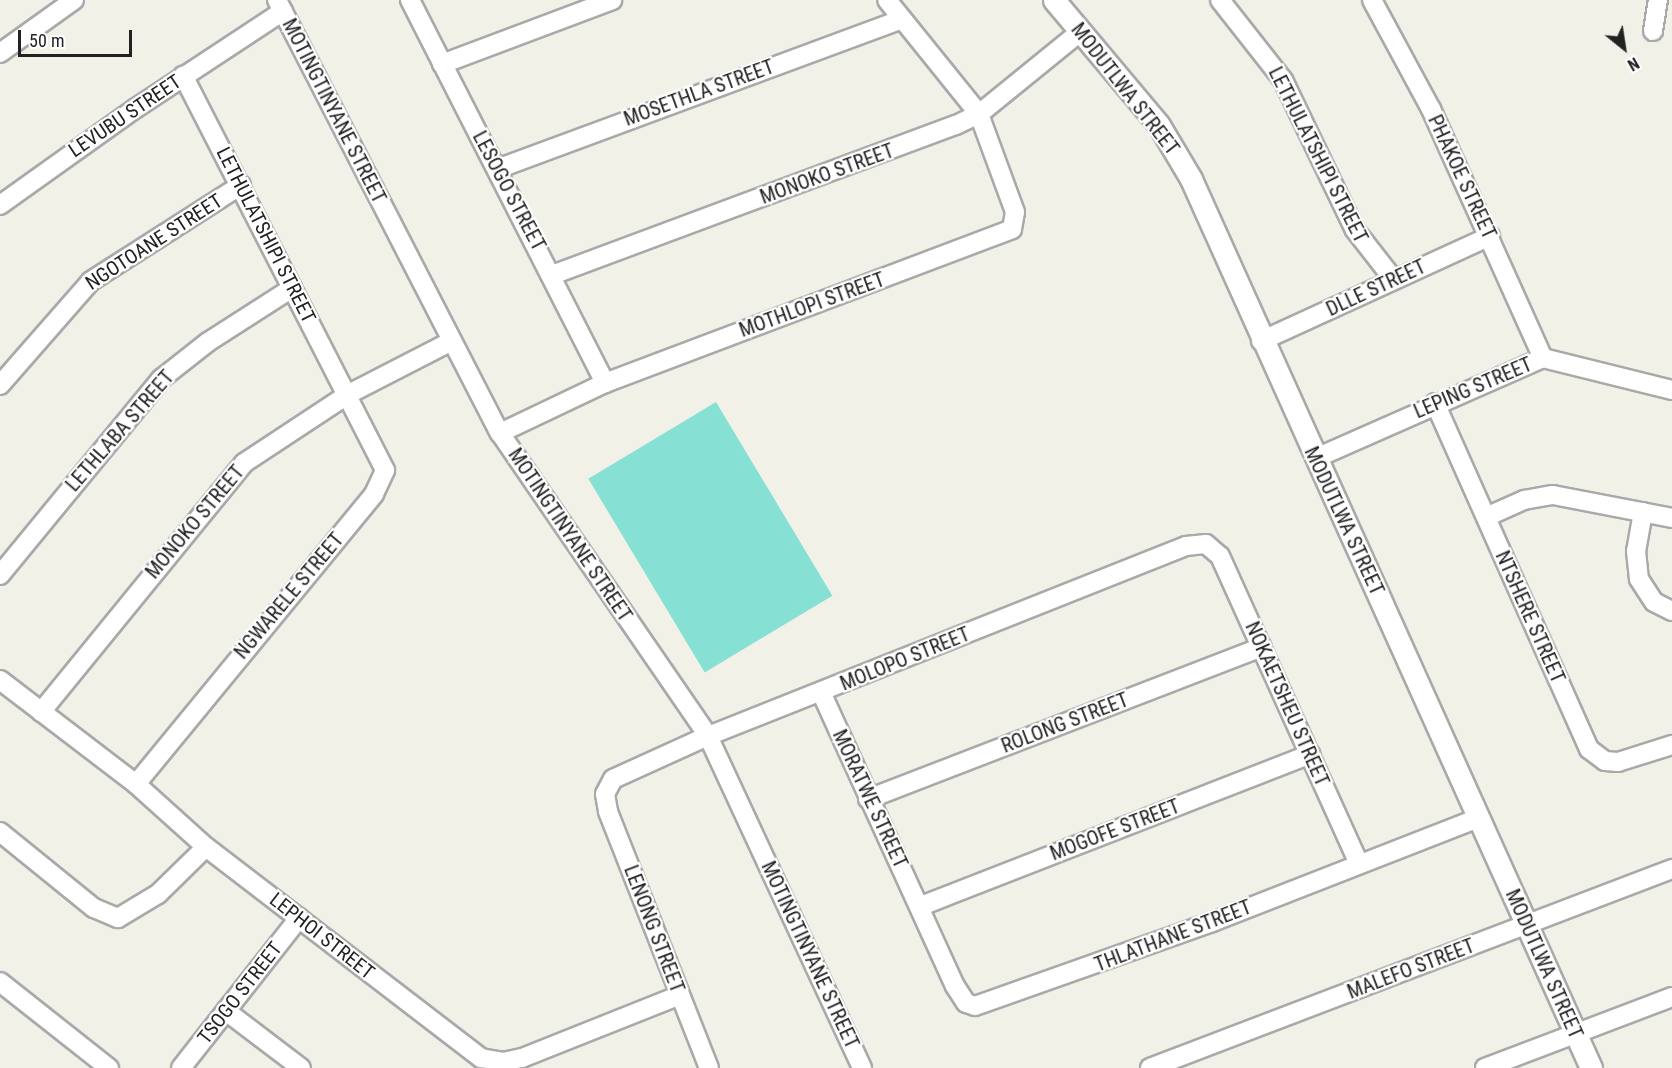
<!DOCTYPE html>
<style>
body{margin:0}
#map{position:relative;width:1672px;height:1068px;overflow:hidden;background:#f2f1e8;font-family:"Roboto Condensed",sans-serif}
div>[style]{position:absolute}
[style*='--x']{left:calc(var(--x)*1px);top:calc(var(--y)*1px);width:calc(var(--w)*1px);rotate:calc(var(--a)*1deg)}
.pitch>*{inset:0;background:#86e1d4;transform-origin:0 0}
.roads{filter:drop-shadow(2px 0 #a9a9a9) drop-shadow(-2px 0 #a9a9a9) drop-shadow(0 2px #a9a9a9) drop-shadow(0 -2px #a9a9a9)}
.minor>*{height:18px;margin:-9px;padding:0 9px;transform-origin:9px;border-radius:9px;background:#fff}
.tertiary>*{height:21px;margin:-10.5px;padding:0 10.5px;transform-origin:10.5px;border-radius:10.5px;background:#fff}
span{translate:-50% -50%;white-space:nowrap;text-align:center;line-height:1.15;-webkit-text-stroke:4.5px #fff;paint-order:stroke}
.street-label{font-size:20px;color:#222}
.north{position:absolute;left:1594px;top:18px;width:60px;height:60px;-webkit-text-stroke:4px #fff;paint-order:stroke;rotate:150deg;font-size:16px;font-weight:700;line-height:24px;text-align:center;color:#222}
.north::after{content:'';display:block;margin:auto;width:21px;height:27px;background:#222;clip-path:polygon(50% 0,100% 100%,50% 72%,0 100%)}
.scale{position:absolute;left:18px;top:30px;width:114px;height:27px;box-sizing:border-box;border:3px solid #222;border-top:0;padding-left:8px;font-size:18px;line-height:21px;white-space:nowrap;color:#222;-webkit-text-stroke:4px #fff;paint-order:stroke}
</style>
<div id="map">
<div class="pitch">
<i style="left:716px;top:402px;width:226px;height:149px;rotate:59deg"></i>
</div>
<div class="roads">
<div class="minor">
<i style="--x:277;--y:0;--w:487;--a:62.8"></i>
<i style="--x:500;--y:433;--w:368;--a:55.5"></i>
<i style="--x:708;--y:736;--w:366;--a:65.1"></i>
<i style="--x:410;--y:0;--w:430;--a:63"></i>
<i style="--x:1220;--y:0;--w:102;--a:51.8"></i>
<i style="--x:1283;--y:80;--w:166;--a:64.4"></i>
<i style="--x:1355;--y:230;--w:63;--a:52"></i>
<i style="--x:1372;--y:0;--w:124;--a:61.6"></i>
<i style="--x:1431;--y:109;--w:273;--a:65.8"></i>
<i style="--x:1653;--y:31;--w:31;--a:-81"></i>
<i style="--x:0;--y:53;--w:91;--a:-35.6"></i>
<i style="--x:442;--y:64;--w:182;--a:-20.6"></i>
<i style="--x:497;--y:169;--w:432;--a:-20.3"></i>
<i style="--x:0;--y:205;--w:167;--a:-35.5"></i>
<i style="--x:136;--y:108;--w:176;--a:-33.4"></i>
<i style="--x:552;--y:275;--w:431;--a:-20.4"></i>
<i style="--x:956;--y:125;--w:25;--a:-26"></i>
<i style="--x:979;--y:114;--w:130;--a:-39.1"></i>
<i style="--x:1261;--y:341;--w:252;--a:-24.6"></i>
<i style="--x:0;--y:385;--w:138;--a:-48.8"></i>
<i style="--x:91;--y:281;--w:178;--a:-32.6"></i>
<i style="--x:1435;--y:403;--w:379;--a:66"></i>
<i style="--x:1589;--y:749;--w:20;--a:37"></i>
<i style="--x:1605;--y:761;--w:13;--a:4"></i>
<i style="--x:1618;--y:762;--w:57;--a:-17.5"></i>
<i style="--x:500;--y:433;--w:116;--a:-25.5"></i>
<i style="--x:605;--y:383;--w:435;--a:-20.7"></i>
<i style="--x:1012;--y:229;--w:17;--a:-80"></i>
<i style="--x:1015;--y:212;--w:104;--a:-110.2"></i>
<i style="--x:979;--y:114;--w:146;--a:-128.9"></i>
<i style="--x:1316;--y:458;--w:248;--a:-23.8"></i>
<i style="--x:1543;--y:358;--w:133;--a:13.9"></i>
<i style="--x:1643;--y:512;--w:40;--a:100"></i>
<i style="--x:1636;--y:551;--w:28;--a:84"></i>
<i style="--x:1639;--y:579;--w:27;--a:57"></i>
<i style="--x:1654;--y:602;--w:20;--a:27"></i>
<i style="--x:1486;--y:517;--w:42;--a:-24.1"></i>
<i style="--x:1524;--y:500;--w:29;--a:-10"></i>
<i style="--x:1553;--y:495;--w:121;--a:10.9"></i>
<i style="--x:0;--y:575;--w:254;--a:-50.6"></i>
<i style="--x:161;--y:379;--w:60;--a:-38.2"></i>
<i style="--x:208;--y:342;--w:100;--a:-32.7"></i>
<i style="--x:0;--y:680;--w:171;--a:37.4"></i>
<i style="--x:136;--y:784;--w:94;--a:42"></i>
<i style="--x:206;--y:847;--w:347;--a:37.5"></i>
<i style="--x:481;--y:1058;--w:22;--a:10"></i>
<i style="--x:503;--y:1062;--w:19;--a:-12"></i>
<i style="--x:522;--y:1058;--w:170;--a:-21.7"></i>
<i style="--x:821;--y:692;--w:323;--a:65.5"></i>
<i style="--x:955;--y:986;--w:20;--a:57"></i>
<i style="--x:966;--y:1003;--w:9;--a:18"></i>
<i style="--x:975;--y:1006;--w:251;--a:-19.5"></i>
<i style="--x:1212;--y:922;--w:287;--a:-21.3"></i>
<i style="--x:41;--y:712;--w:321;--a:-50.8"></i>
<i style="--x:244;--y:463;--w:123;--a:-33.4"></i>
<i style="--x:347;--y:395;--w:116;--a:-27.2"></i>
<i style="--x:136;--y:784;--w:375;--a:-50.6"></i>
<i style="--x:374;--y:494;--w:26;--a:-65"></i>
<i style="--x:385;--y:470;--w:443;--a:-117.1"></i>
<i style="--x:868;--y:799;--w:422;--a:-21.1"></i>
<i style="--x:0;--y:832;--w:121;--a:39"></i>
<i style="--x:94;--y:908;--w:26;--a:23"></i>
<i style="--x:118;--y:918;--w:47;--a:-31"></i>
<i style="--x:158;--y:894;--w:67;--a:-44.4"></i>
<i style="--x:921;--y:906;--w:418;--a:-21.3"></i>
<i style="--x:0;--y:982;--w:139;--a:38.3"></i>
<i style="--x:226;--y:1011;--w:94;--a:37.2"></i>
<i style="--x:181;--y:1068;--w:191;--a:-51.8"></i>
<i style="--x:709;--y:1068;--w:276;--a:-111.5"></i>
<i style="--x:608;--y:811;--w:17;--a:-100"></i>
<i style="--x:605;--y:794;--w:17;--a:-62"></i>
<i style="--x:613;--y:779;--w:104;--a:-24.4"></i>
<i style="--x:708;--y:736;--w:514;--a:-21.68"></i>
<i style="--x:1186;--y:546;--w:20;--a:-6"></i>
<i style="--x:1206;--y:544;--w:18;--a:41"></i>
<i style="--x:1220;--y:556;--w:338;--a:65.7"></i>
<i style="--x:1150;--y:1068;--w:559;--a:-20.87"></i>
<i style="--x:1485;--y:1068;--w:200;--a:-20.8"></i>
</div>
<div class="tertiary">
<i style="--x:1054;--y:0;--w:163;--a:50"></i>
<i style="--x:1159;--y:125;--w:63;--a:59.3"></i>
<i style="--x:1191;--y:179;--w:975;--a:65.77"></i>
</div>
</div>
<div class="street-label">
<span style="left:1125px;top:89px;rotate:52deg">MODUTLWA STREET</span>
<span style="left:699px;top:93px;rotate:-20deg">MOSETHLA STREET</span>
<span style="left:334px;top:111px;rotate:63deg">MOTINGTINYANE STREET</span>
<span style="left:125px;top:116px;rotate:-34deg">LEVUBU STREET</span>
<span style="left:1318px;top:155px;rotate:63deg">LETHULATSHIPI STREET</span>
<span style="left:827px;top:174px;rotate:-20deg">MONOKO STREET</span>
<span style="left:1462px;top:177px;rotate:65deg">PHAKOE STREET</span>
<span style="left:509px;top:191px;rotate:62deg">LESOGO STREET</span>
<span style="left:266px;top:235px;rotate:63deg">LETHULATSHIPI STREET</span>
<span style="left:154px;top:242px;rotate:-33deg">NGOTOANE STREET</span>
<span style="left:1376px;top:288px;rotate:-25deg">DLLE STREET</span>
<span style="left:812px;top:305px;rotate:-20deg">MOTHLOPI STREET</span>
<span style="left:1473px;top:388px;rotate:-23deg">LEPING STREET</span>
<span style="left:120px;top:431px;rotate:-49deg">LETHLABA STREET</span>
<span style="left:1344px;top:521px;rotate:65deg">MODUTLWA STREET</span>
<span style="left:195px;top:522px;rotate:-50deg">MONOKO STREET</span>
<span style="left:570px;top:535px;rotate:56deg">MOTINGTINYANE STREET</span>
<span style="left:289px;top:596px;rotate:-50deg">NGWARELE STREET</span>
<span style="left:1530px;top:617px;rotate:66deg">NTSHERE STREET</span>
<span style="left:905px;top:659px;rotate:-22deg">MOLOPO STREET</span>
<span style="left:1287px;top:704px;rotate:66deg">NOKAETSHEU STREET</span>
<span style="left:1065px;top:723px;rotate:-21deg">ROLONG STREET</span>
<span style="left:870px;top:799px;rotate:65deg">MORATWE STREET</span>
<span style="left:1115px;top:830px;rotate:-21deg">MOGOFE STREET</span>
<span style="left:654px;top:929px;rotate:69deg">LENONG STREET</span>
<span style="left:322px;top:936px;rotate:38deg">LEPHOI STREET</span>
<span style="left:1173px;top:936px;rotate:-21deg">THLATHANE STREET</span>
<span style="left:810px;top:955px;rotate:65deg">MOTINGTINYANE STREET</span>
<span style="left:1544px;top:964px;rotate:66deg">MODUTLWA STREET</span>
<span style="left:1411px;top:969px;rotate:-21deg">MALEFO STREET</span>
<span style="left:240px;top:993px;rotate:-52deg">TSOGO STREET</span>
</div>
<div class="north">N</div>
<div class="scale">50 m</div>
</div>
